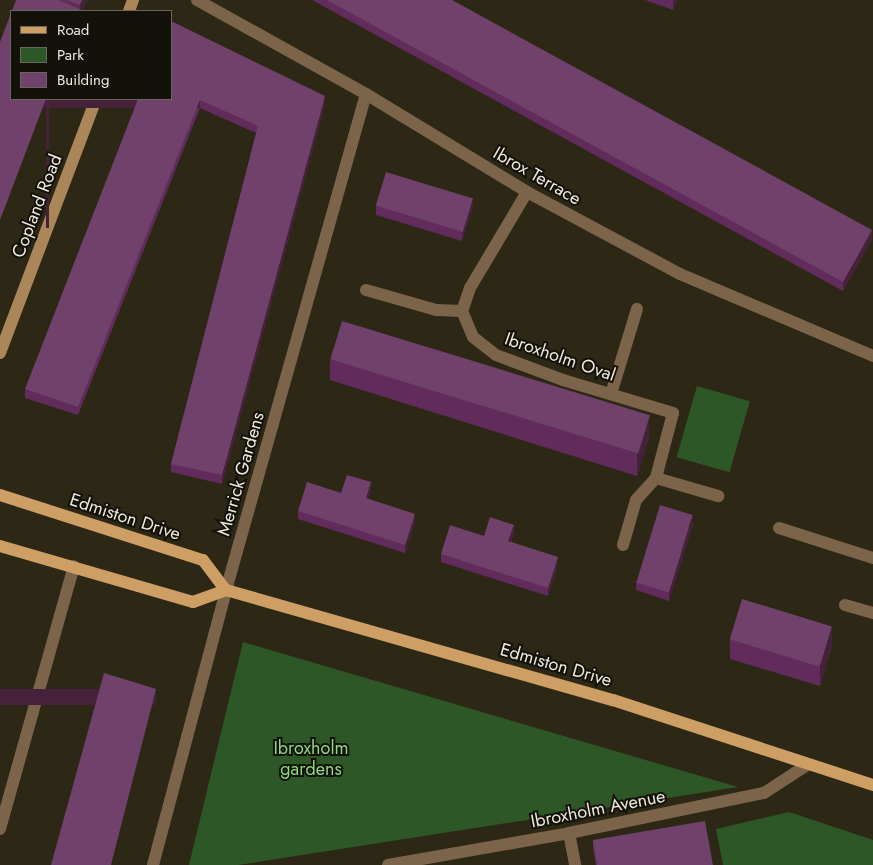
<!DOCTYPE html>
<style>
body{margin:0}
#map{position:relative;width:873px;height:865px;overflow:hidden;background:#2d2815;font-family:Jost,sans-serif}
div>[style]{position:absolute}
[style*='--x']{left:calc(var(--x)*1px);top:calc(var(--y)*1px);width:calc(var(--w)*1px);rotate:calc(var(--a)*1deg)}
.green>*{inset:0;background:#2e5728;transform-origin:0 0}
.lane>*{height:12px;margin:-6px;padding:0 6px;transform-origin:6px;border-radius:6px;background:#7b6449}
.street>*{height:12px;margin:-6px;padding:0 6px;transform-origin:6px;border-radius:6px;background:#7b6449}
.secondary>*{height:12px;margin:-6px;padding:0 6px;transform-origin:6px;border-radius:6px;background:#aa8659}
.primary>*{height:12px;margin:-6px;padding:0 6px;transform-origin:6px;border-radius:6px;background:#ce9f65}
.wall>*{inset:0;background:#612c5c}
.shaded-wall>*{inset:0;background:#46223a;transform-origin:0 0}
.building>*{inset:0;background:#70416a;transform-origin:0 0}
span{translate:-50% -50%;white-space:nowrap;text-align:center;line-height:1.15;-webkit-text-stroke:4px #131109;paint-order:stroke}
.street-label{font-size:18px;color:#ece9dd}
.park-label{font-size:18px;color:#8cd881}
.legend{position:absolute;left:10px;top:10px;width:162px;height:90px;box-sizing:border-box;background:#131109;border:1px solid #6a675e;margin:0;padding:6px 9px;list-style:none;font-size:15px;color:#ece9dd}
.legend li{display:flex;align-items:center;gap:10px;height:25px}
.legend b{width:25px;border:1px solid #6a675e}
</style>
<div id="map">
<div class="green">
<i style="left:697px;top:386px;width:55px;height:74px;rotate:16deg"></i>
<i style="clip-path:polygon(243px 642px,738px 787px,238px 865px,189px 865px)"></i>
<i style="clip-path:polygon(789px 812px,873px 840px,873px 865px,723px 865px,716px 829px)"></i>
</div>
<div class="lane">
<i style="--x:366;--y:290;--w:73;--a:15.9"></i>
<i style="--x:436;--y:310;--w:26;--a:2"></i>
<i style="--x:611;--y:394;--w:89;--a:-73"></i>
<i style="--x:779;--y:528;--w:99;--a:17.7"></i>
<i style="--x:845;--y:605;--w:29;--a:16"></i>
<i style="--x:0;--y:829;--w:273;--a:-74.3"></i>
</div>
<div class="street">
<i style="--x:197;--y:0;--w:193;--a:29.1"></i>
<i style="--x:366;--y:94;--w:188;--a:31.3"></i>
<i style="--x:527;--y:192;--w:174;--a:28.2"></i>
<i style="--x:680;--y:274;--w:210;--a:23"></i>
<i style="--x:527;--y:192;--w:112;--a:120.7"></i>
<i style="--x:470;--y:288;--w:24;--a:109"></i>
<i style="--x:462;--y:311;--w:28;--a:67"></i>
<i style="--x:473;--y:337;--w:29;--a:38"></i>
<i style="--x:496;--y:355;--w:72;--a:20.5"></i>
<i style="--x:563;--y:380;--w:115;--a:16.7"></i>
<i style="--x:673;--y:413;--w:67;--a:104.7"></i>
<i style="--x:656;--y:478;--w:65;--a:16.2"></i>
<i style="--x:623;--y:545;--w:47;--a:-73.9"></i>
<i style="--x:636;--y:500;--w:30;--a:-48"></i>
<i style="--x:569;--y:833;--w:33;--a:79"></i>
<i style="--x:153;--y:865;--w:285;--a:-75.1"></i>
<i style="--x:226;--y:590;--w:515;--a:-74.24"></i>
<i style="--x:388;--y:865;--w:184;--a:-10"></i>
<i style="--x:569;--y:833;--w:199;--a:-11.6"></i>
<i style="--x:764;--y:793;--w:51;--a:-33.1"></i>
</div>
<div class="secondary">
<i style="--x:129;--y:11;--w:12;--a:-70"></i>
<i style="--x:0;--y:353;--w:272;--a:-69.3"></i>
</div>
<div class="primary">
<i style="--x:0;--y:495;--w:213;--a:17.8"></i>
<i style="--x:203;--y:560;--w:38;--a:53"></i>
<i style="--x:0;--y:546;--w:201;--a:16.2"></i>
<i style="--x:193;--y:602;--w:35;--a:-20"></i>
<i style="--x:226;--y:590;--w:402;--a:15.9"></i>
<i style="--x:613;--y:700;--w:274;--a:18.1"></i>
</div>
<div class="wall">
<i style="clip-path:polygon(16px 0,87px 0,82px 11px)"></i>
<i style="clip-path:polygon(312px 0,452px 0,872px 239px,843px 291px)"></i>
<i style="clip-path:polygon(645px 0,677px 0,673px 10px)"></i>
<i style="clip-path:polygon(171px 99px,325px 104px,222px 484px,171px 472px,171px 464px,256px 133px,200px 108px,78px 415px,25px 398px,25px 389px)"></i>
<i style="clip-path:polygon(376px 206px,473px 207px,462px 241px,376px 215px)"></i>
<i style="clip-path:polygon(330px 359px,649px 437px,637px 476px,330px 380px)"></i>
<i style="clip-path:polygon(371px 490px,368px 499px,415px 522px,405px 553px,298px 519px,298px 511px,341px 493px)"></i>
<i style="clip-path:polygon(693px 524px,669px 601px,636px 590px,636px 582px)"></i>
<i style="clip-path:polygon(514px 533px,511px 542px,558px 565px,548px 596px,441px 562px,441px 554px,484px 536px)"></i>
<i style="clip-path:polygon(730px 639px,832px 646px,820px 686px,730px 659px)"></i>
<i style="clip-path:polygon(593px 840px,713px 865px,596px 865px,593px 848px)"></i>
</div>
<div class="shaded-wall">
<i style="clip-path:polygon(82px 0,87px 0,82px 11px,79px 11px,80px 5px)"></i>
<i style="clip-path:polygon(673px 0,677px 0,673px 10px)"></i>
<i style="clip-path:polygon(325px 96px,325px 104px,222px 484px,222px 475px)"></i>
<i style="left:46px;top:99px;width:3px;height:129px"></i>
<i style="left:200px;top:100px;width:8px;height:330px;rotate:90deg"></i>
<i style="clip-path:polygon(473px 199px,473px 207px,462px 241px,462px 232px)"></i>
<i style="clip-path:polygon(872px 230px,872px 239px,843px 291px,843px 282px)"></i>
<i style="clip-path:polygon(649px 417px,649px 437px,637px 476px,637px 455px)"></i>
<i style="clip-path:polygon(371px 482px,371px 490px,366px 507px,366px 498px)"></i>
<i style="clip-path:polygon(415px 514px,415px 522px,405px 553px,405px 545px)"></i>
<i style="clip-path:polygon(693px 515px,693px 524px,669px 601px,669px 592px)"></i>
<i style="clip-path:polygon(514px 525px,514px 533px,508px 549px,508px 541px)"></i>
<i style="clip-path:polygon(558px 557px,558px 565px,548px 596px,548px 588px)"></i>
<i style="clip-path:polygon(832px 626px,832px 646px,820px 686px,820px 665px)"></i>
<i style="left:156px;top:689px;width:16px;height:182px;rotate:90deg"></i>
</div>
<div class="building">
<i style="clip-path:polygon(16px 0,58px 0,80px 9px,79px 11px,12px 11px)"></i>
<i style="clip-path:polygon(67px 0,82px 0,80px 5px)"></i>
<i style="clip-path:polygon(327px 0,452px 0,872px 230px,843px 282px)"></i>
<i style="clip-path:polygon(11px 13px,11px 99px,46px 99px,0 220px,0 42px)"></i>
<i style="clip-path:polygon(171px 21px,325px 96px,222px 475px,171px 464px,258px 126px,200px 100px,78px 407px,25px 389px,138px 99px,171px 99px)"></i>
<i style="left:386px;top:172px;width:91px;height:35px;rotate:17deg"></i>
<i style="left:342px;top:321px;width:322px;height:40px;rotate:17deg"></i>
<i style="clip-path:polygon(347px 475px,371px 482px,366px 498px,415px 514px,405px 545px,298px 511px,307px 482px,341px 493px)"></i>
<i style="left:660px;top:505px;width:34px;height:81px;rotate:17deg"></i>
<i style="clip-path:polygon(490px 517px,514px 525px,508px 541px,558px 557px,548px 588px,441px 554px,450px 525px,484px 536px)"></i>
<i style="left:742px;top:599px;width:94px;height:42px;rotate:17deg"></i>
<i style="clip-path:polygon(104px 673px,156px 689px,111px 865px,51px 865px)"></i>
<i style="clip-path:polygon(705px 821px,713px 865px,597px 865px,593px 840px)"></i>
</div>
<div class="street-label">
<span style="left:537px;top:176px;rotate:30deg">Ibrox Terrace</span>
<span style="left:37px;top:206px;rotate:-69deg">Copland Road</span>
<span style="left:560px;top:357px;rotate:19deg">Ibroxholm Oval</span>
<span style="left:241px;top:474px;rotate:-74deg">Merrick Gardens</span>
<span style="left:125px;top:517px;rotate:18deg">Edmiston Drive</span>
<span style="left:556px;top:665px;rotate:16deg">Edmiston Drive</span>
<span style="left:598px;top:809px;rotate:-11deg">Ibroxholm Avenue</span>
</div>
<div class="park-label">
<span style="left:311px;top:759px">Ibroxholm<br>gardens</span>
</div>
<ul class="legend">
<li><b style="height:6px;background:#ce9f65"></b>Road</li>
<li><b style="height:14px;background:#2e5728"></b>Park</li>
<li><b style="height:14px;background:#70416a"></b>Building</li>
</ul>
</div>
